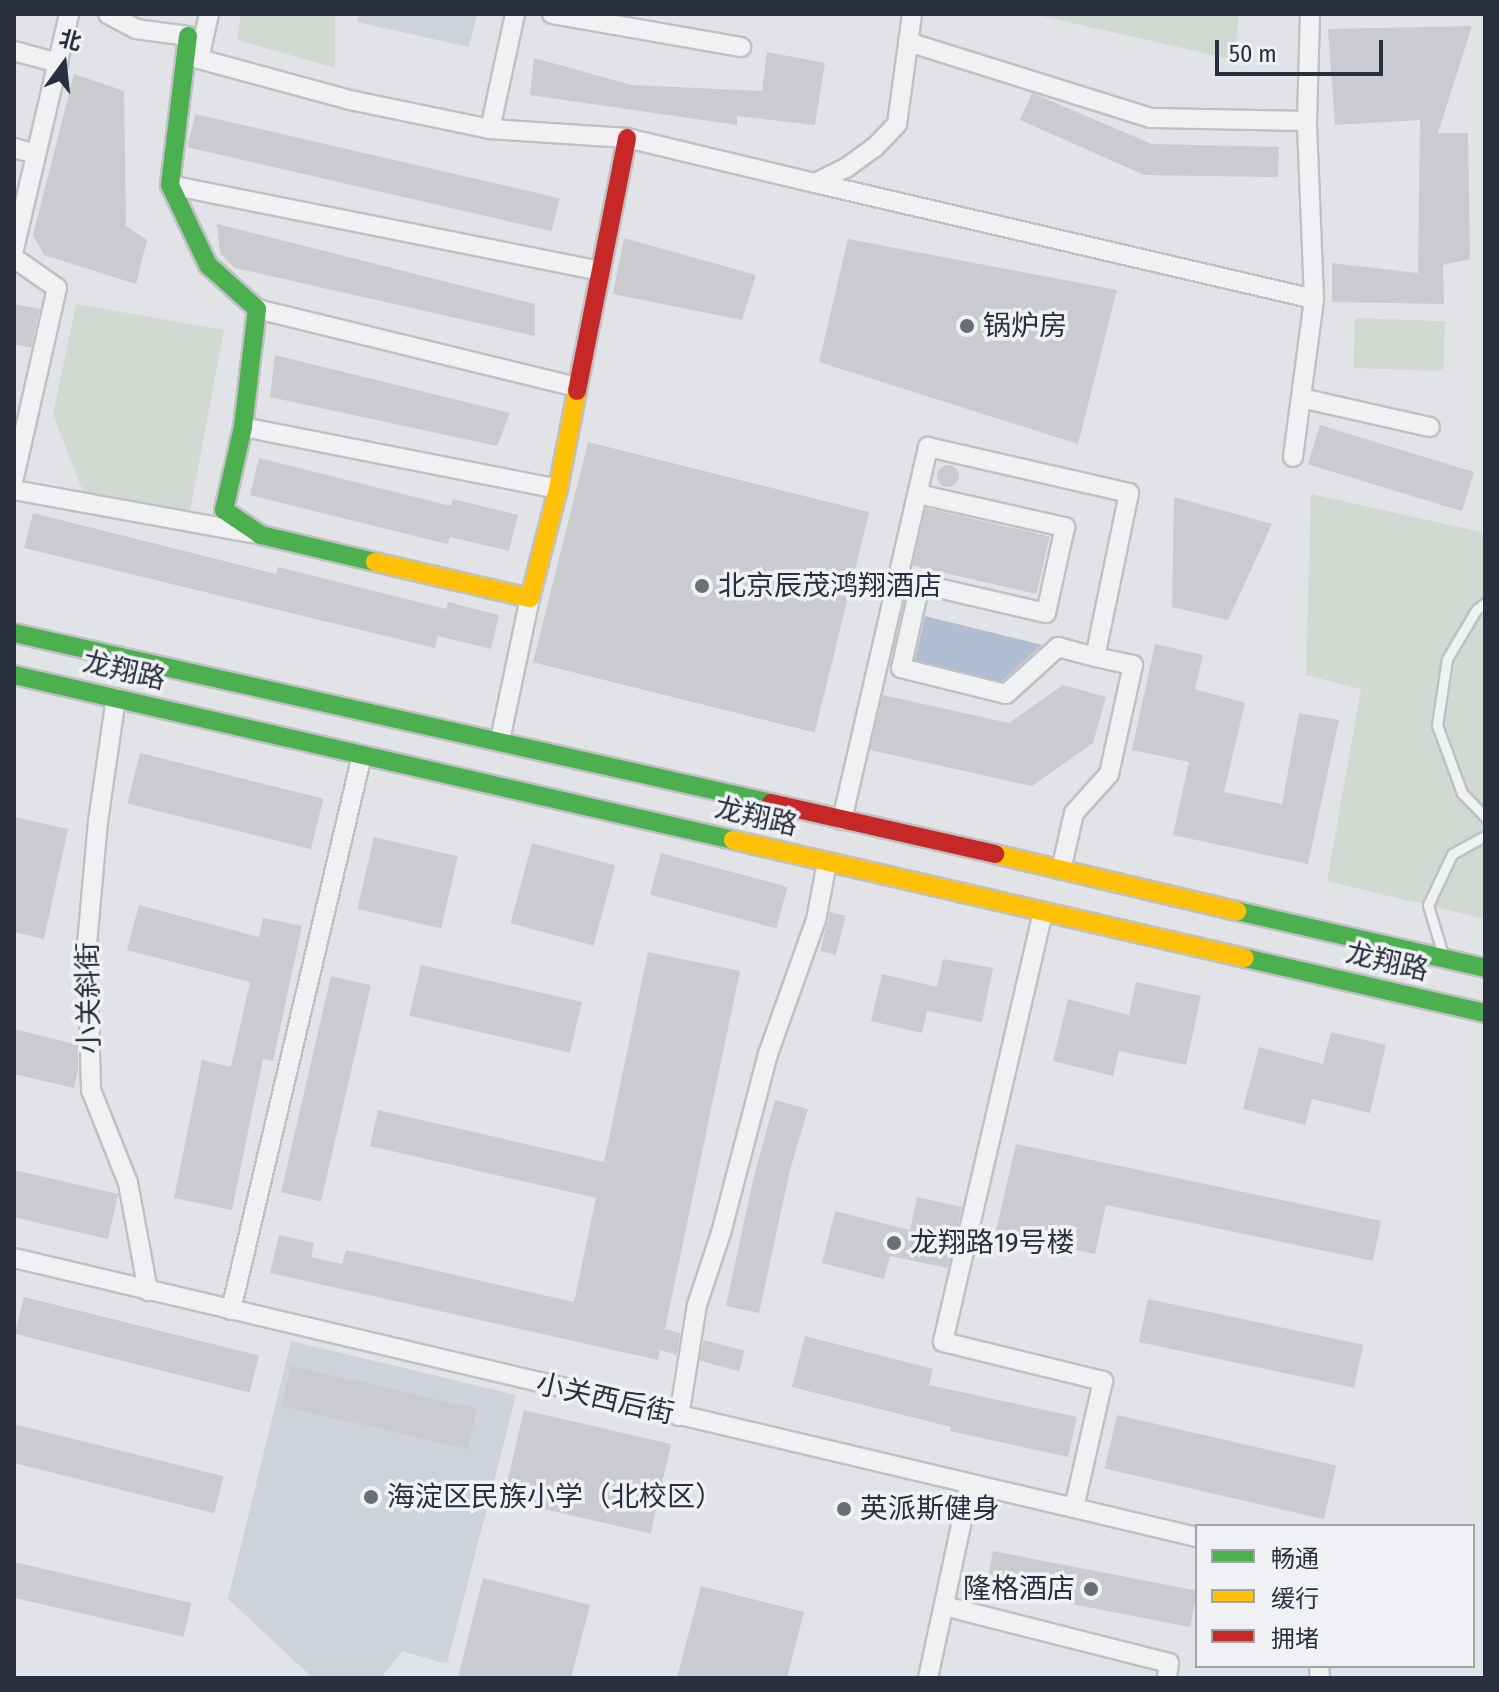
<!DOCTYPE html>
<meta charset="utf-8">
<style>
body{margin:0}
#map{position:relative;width:1499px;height:1692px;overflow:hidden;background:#e1e3e6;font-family:"Fira Sans Condensed","Noto Sans SC",sans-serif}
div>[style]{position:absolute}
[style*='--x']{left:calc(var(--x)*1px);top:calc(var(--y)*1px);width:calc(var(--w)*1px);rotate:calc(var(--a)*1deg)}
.built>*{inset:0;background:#d0d2d9}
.green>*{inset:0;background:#d1d9d2;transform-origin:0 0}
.water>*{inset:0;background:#b1bdd0}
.building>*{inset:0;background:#c9cbce;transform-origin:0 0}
.round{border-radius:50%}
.roads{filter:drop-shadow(2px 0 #bfc1c4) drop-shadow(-2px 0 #bfc1c4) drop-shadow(0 2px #bfc1c4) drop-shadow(0 -2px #bfc1c4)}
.lane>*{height:9px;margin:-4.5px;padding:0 4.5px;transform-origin:4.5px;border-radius:4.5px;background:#f0f1f3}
.street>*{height:18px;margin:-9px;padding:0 9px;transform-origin:9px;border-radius:9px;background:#f0f1f3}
.fast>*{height:18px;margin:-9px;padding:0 9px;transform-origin:9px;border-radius:9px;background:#4caf50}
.slow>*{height:18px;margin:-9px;padding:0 9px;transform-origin:9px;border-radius:9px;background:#ffc107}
.jam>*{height:18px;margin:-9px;padding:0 9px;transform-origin:9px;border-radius:9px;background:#c62828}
.dots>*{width:22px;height:22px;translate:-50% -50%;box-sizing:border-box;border:4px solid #eff1f5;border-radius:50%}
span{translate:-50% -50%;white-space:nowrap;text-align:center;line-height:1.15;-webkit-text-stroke:7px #eff1f5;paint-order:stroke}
.poi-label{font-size:28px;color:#292f3e}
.left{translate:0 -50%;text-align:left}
.right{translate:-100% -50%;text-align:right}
.street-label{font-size:28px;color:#292f3e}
.frame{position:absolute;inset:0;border:16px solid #292f3e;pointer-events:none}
.legend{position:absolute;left:1195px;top:1524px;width:280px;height:144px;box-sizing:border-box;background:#eff1f5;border:2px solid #a0a3ac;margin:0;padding:10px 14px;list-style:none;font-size:24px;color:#292f3e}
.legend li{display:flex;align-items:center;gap:16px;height:40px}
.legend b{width:40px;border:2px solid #a0a3ac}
.north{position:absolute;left:24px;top:24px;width:80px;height:80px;-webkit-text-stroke:6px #eff1f5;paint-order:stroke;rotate:15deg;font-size:22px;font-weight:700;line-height:32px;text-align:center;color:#292f3e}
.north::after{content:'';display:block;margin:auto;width:28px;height:36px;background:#292f3e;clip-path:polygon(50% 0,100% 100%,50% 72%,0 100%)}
.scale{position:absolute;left:1215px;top:40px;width:168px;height:36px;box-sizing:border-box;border:4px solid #292f3e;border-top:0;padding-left:10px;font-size:24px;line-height:28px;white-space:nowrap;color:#292f3e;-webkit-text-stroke:6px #eff1f5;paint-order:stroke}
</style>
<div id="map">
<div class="built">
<i style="clip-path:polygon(359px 14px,477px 14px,469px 47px,357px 22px)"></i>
<i style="clip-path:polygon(291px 1341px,516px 1395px,447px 1664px,402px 1651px,381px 1678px,313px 1678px,228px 1599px)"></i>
</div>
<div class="green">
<i style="clip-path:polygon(241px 14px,335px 14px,335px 68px,237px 40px)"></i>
<i style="clip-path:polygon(1033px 14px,1239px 14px,1235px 60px)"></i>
<i style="clip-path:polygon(76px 304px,224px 330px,186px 533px,91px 512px,53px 415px)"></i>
<i style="left:1355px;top:318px;width:90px;height:50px;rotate:2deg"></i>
<i style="clip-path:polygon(1311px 494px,1485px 533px,1485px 919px,1327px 881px,1361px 689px,1306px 675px)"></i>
</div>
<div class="water">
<i style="clip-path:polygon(925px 616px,1042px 645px,1001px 682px,915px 660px)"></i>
</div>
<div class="building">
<i style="clip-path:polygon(1472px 26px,1438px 133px,1468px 133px,1470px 259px,1443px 265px,1444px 304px,1332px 302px,1332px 263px,1418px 273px,1420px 120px,1335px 125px,1328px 29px)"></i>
<i style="clip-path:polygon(767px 52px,825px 63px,815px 125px,737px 116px,737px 125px,530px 95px,534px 58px,632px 85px,762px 91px)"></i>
<i style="clip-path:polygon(74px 74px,124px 91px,126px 226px,147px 240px,136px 284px,44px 255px,33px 235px)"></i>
<i style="clip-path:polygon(1032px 93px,1152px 144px,1279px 147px,1278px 177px,1144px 175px,1020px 120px)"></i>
<i style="left:195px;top:114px;width:374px;height:34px;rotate:13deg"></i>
<i style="clip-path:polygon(217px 224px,535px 304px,535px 336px,235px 268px,220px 253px)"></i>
<i style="clip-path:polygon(624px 238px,756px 275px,742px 320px,613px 294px)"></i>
<i style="clip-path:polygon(848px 239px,1117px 290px,1078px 444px,819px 362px)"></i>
<i style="clip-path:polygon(14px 304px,40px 309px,31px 348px,14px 344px)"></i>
<i style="clip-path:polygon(275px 355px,510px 413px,497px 446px,270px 397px)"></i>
<i style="left:1320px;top:425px;width:161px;height:41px;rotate:17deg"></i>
<i style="left:588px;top:442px;width:290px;height:227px;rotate:14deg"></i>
<i style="clip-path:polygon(259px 458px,451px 506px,453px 499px,518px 515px,509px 551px,450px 537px,447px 544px,250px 495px)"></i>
<i class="round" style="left:937px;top:465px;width:22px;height:22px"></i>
<i style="clip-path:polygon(1174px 497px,1272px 524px,1228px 620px,1172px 607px)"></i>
<i style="left:926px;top:508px;width:127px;height:59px;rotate:13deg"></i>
<i style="clip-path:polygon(33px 513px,276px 574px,278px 567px,446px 609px,448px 602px,499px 615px,491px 649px,438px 636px,435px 648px,24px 548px)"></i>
<i style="clip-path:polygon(1155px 644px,1203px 655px,1195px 689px,1245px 703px,1224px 792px,1282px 804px,1299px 713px,1339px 720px,1308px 864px,1173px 835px,1189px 762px,1132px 750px)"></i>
<i style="clip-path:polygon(1063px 685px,1106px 697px,1093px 743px,1032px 786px,870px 750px,883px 695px,1009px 723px)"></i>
<i style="left:140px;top:753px;width:189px;height:52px;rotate:14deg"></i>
<i style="clip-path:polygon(14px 817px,68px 829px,44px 939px,14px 932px)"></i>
<i style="left:374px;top:837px;width:86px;height:74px;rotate:13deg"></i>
<i style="left:532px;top:843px;width:86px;height:83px;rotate:15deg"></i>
<i style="left:661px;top:853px;width:131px;height:43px;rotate:15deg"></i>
<i style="clip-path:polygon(139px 905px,259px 937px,263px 918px,302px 926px,273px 1061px,263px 1059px,232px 1210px,174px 1198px,202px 1060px,231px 1067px,250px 982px,127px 950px)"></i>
<i style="left:830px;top:912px;width:16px;height:40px;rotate:14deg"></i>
<i style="clip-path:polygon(648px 952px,740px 971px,665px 1329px,680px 1333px,677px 1355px,660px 1350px,658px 1360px,270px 1273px,279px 1235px,314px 1243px,311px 1257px,342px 1264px,346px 1250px,574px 1302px,596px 1198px,370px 1146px,378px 1110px,604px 1162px)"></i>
<i style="clip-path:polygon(943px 959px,993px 968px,982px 1022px,927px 1011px,922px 1033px,871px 1021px,882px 974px,937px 987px)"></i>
<i style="left:421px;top:965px;width:165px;height:52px;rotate:13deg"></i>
<i style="left:331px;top:976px;width:41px;height:222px;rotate:13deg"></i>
<i style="clip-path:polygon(1136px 982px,1201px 996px,1186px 1065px,1119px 1051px,1113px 1076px,1053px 1061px,1068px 999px,1129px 1015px)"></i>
<i style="clip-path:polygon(14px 1029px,78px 1045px,78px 1070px,74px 1088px,14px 1074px)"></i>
<i style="clip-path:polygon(1331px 1032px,1386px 1045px,1370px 1113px,1312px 1099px,1305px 1125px,1243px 1109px,1259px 1047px,1323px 1064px)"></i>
<i style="clip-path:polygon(775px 1100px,808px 1109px,790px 1170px,759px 1313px,726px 1306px,753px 1180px)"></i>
<i style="clip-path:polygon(1016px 1144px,1381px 1221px,1373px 1261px,1106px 1205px,1095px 1254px,996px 1231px)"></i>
<i style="left:14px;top:1170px;width:107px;height:46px;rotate:13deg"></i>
<i style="clip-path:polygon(917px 1197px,962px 1207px,948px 1268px,890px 1256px,884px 1279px,822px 1263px,835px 1211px,910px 1230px)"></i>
<i style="left:24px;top:1297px;width:242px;height:38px;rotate:14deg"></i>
<i style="left:1148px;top:1299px;width:220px;height:44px;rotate:12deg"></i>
<i style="clip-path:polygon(805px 1336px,933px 1369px,929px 1385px,1077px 1417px,1068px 1457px,950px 1431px,951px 1427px,792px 1387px)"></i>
<i style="left:704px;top:1340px;width:42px;height:21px;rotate:15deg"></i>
<i style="left:291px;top:1366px;width:191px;height:41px;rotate:13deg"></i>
<i style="left:524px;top:1410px;width:151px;height:92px;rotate:13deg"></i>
<i style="left:1117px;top:1415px;width:225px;height:55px;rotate:13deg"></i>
<i style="left:14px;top:1424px;width:216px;height:38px;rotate:14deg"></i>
<i style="left:993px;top:1551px;width:208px;height:37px;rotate:11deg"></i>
<i style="left:14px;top:1562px;width:182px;height:35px;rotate:13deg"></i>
<i style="clip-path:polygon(483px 1578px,590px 1605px,571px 1678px,458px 1678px)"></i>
<i style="clip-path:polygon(701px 1586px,804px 1612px,787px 1678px,677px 1678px)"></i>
</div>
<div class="roads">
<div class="lane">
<i style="--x:1485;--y:603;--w:11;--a:142"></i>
<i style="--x:1476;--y:610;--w:57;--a:120.6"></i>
<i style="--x:1447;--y:659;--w:67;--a:98.6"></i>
<i style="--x:1437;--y:725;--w:72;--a:69.8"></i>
<i style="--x:1462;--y:793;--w:33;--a:46"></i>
<i style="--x:1443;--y:955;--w:52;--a:-106.7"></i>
<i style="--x:1428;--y:905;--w:56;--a:-64.8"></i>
<i style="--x:1452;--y:854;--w:38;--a:-29"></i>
</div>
<div class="street">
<i style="--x:108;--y:14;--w:32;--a:28"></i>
<i style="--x:136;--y:29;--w:52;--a:7.7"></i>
<i style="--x:188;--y:36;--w:25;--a:64"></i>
<i style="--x:199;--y:59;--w:156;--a:15.2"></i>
<i style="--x:350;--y:100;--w:143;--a:11.7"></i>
<i style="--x:490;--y:129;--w:137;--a:3.8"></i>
<i style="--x:627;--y:138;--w:193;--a:13.5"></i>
<i style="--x:815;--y:183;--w:34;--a:-26"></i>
<i style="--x:846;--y:168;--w:34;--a:-36"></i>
<i style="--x:874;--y:148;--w:33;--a:-46"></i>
<i style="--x:897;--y:124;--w:111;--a:-82.2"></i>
<i style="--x:552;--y:14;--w:192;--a:9.9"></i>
<i style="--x:908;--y:42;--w:254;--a:17.4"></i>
<i style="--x:1150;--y:118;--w:157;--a:1.1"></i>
<i style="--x:14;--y:51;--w:46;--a:15.3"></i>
<i style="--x:199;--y:59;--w:46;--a:-77.5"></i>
<i style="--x:490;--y:129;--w:118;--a:-77.7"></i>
<i style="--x:14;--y:148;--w:23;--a:15"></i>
<i style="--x:815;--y:183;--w:512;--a:13.09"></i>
<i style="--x:1314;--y:299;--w:178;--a:-92.3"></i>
<i style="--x:1307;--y:121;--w:107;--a:-88.4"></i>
<i style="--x:170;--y:185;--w:439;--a:11.3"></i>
<i style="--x:14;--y:249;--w:241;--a:-76.8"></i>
<i style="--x:14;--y:258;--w:52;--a:34.9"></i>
<i style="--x:57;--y:288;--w:194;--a:102.8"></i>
<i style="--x:257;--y:309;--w:330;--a:13.7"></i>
<i style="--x:1301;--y:398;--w:132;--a:12.7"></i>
<i style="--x:243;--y:427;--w:321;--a:11.1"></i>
<i style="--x:1293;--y:457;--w:159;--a:-82.4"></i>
<i style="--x:14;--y:490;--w:241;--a:10.3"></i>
<i style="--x:918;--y:494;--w:151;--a:12.7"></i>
<i style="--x:1065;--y:527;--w:88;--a:102.5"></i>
<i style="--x:1046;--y:613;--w:129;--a:-167"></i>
<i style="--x:920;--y:584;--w:86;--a:102.7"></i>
<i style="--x:901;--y:668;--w:108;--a:13.9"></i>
<i style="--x:1006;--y:694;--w:70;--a:-42.1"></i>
<i style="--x:1058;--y:647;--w:38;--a:15"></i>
<i style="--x:116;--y:698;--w:124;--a:98.3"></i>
<i style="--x:98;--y:821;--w:123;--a:95.1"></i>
<i style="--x:87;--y:944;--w:146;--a:88.4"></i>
<i style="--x:91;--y:1090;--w:100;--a:68.3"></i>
<i style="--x:128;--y:1183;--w:110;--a:79.5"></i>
<i style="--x:500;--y:740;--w:145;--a:-78.1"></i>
<i style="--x:842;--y:820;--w:383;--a:-77"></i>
<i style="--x:928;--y:447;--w:206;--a:12.9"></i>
<i style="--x:1129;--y:493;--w:167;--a:101.7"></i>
<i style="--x:1095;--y:657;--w:39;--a:12"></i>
<i style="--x:1133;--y:665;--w:112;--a:102.4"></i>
<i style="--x:1109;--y:774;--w:52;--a:131.9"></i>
<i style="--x:1074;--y:813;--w:58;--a:102.8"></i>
<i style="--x:1043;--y:912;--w:441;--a:103.1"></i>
<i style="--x:943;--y:1342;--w:165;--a:13.7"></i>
<i style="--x:1103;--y:1381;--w:130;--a:102.9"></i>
<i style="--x:14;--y:1258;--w:1215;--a:13.27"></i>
<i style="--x:231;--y:1310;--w:570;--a:-76.72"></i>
<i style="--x:679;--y:1416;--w:112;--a:-80.8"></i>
<i style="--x:697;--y:1305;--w:76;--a:-71.6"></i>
<i style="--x:721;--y:1233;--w:185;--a:-75.3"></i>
<i style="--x:768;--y:1054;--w:142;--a:-70.3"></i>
<i style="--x:816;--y:920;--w:58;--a:-79.1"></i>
<i style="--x:944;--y:1606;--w:232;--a:14.2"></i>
<i style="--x:1169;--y:1663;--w:15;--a:98"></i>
<i style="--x:1319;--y:1666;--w:12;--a:85"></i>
<i style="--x:928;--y:1678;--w:198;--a:-77.8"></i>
</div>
<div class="fast">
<i style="--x:188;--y:36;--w:150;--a:96.9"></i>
<i style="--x:170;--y:185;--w:89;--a:64.6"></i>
<i style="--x:208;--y:265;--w:66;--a:41.9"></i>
<i style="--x:257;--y:309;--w:119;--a:96.8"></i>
<i style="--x:243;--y:427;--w:85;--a:102.9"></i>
<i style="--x:224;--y:510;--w:45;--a:34"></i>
<i style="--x:261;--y:535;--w:117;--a:13.3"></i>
<i style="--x:14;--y:633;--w:776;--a:12.66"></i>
<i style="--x:14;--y:675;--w:738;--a:12.92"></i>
<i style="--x:1237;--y:911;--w:254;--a:12.9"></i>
<i style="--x:1245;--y:958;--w:246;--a:12.9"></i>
</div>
<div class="slow">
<i style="--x:375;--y:562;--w:159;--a:13.1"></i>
<i style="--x:530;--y:598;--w:113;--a:-75.6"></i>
<i style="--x:558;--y:489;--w:100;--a:-79"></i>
<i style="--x:733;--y:840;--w:525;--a:12.98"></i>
<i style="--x:995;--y:854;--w:249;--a:13.3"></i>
</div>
<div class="jam">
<i style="--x:577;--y:391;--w:258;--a:-78.8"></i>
<i style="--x:771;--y:803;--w:230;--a:12.8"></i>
</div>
</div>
<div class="dots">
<i style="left:967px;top:326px;background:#696e79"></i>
<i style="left:702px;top:586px;background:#696e79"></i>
<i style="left:894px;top:1243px;background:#696e79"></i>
<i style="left:371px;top:1497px;background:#696e79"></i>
<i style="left:844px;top:1509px;background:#696e79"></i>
<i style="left:1091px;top:1589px;background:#696e79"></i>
</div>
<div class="poi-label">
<span class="left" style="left:983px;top:326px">锅炉房</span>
<span class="left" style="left:718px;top:586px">北京辰茂鸿翔酒店</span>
<span class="left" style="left:910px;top:1243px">龙翔路19号楼</span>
<span class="left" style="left:387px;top:1497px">海淀区民族小学（北校区）</span>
<span class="left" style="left:860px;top:1509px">英派斯健身</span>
<span class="right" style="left:1075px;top:1589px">隆格酒店</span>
</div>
<div class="street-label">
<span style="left:124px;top:671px;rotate:13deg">龙翔路</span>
<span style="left:756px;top:817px;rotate:13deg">龙翔路</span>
<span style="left:1387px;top:962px;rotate:13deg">龙翔路</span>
<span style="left:89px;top:998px;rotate:-91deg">小关斜街</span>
<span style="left:605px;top:1399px;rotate:13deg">小关西后街</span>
</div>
<div class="frame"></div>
<ul class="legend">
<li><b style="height:10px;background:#4caf50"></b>畅通</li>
<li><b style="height:10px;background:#ffc107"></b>缓行</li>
<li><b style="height:10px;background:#c62828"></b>拥堵</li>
</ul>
<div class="north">北</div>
<div class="scale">50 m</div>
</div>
